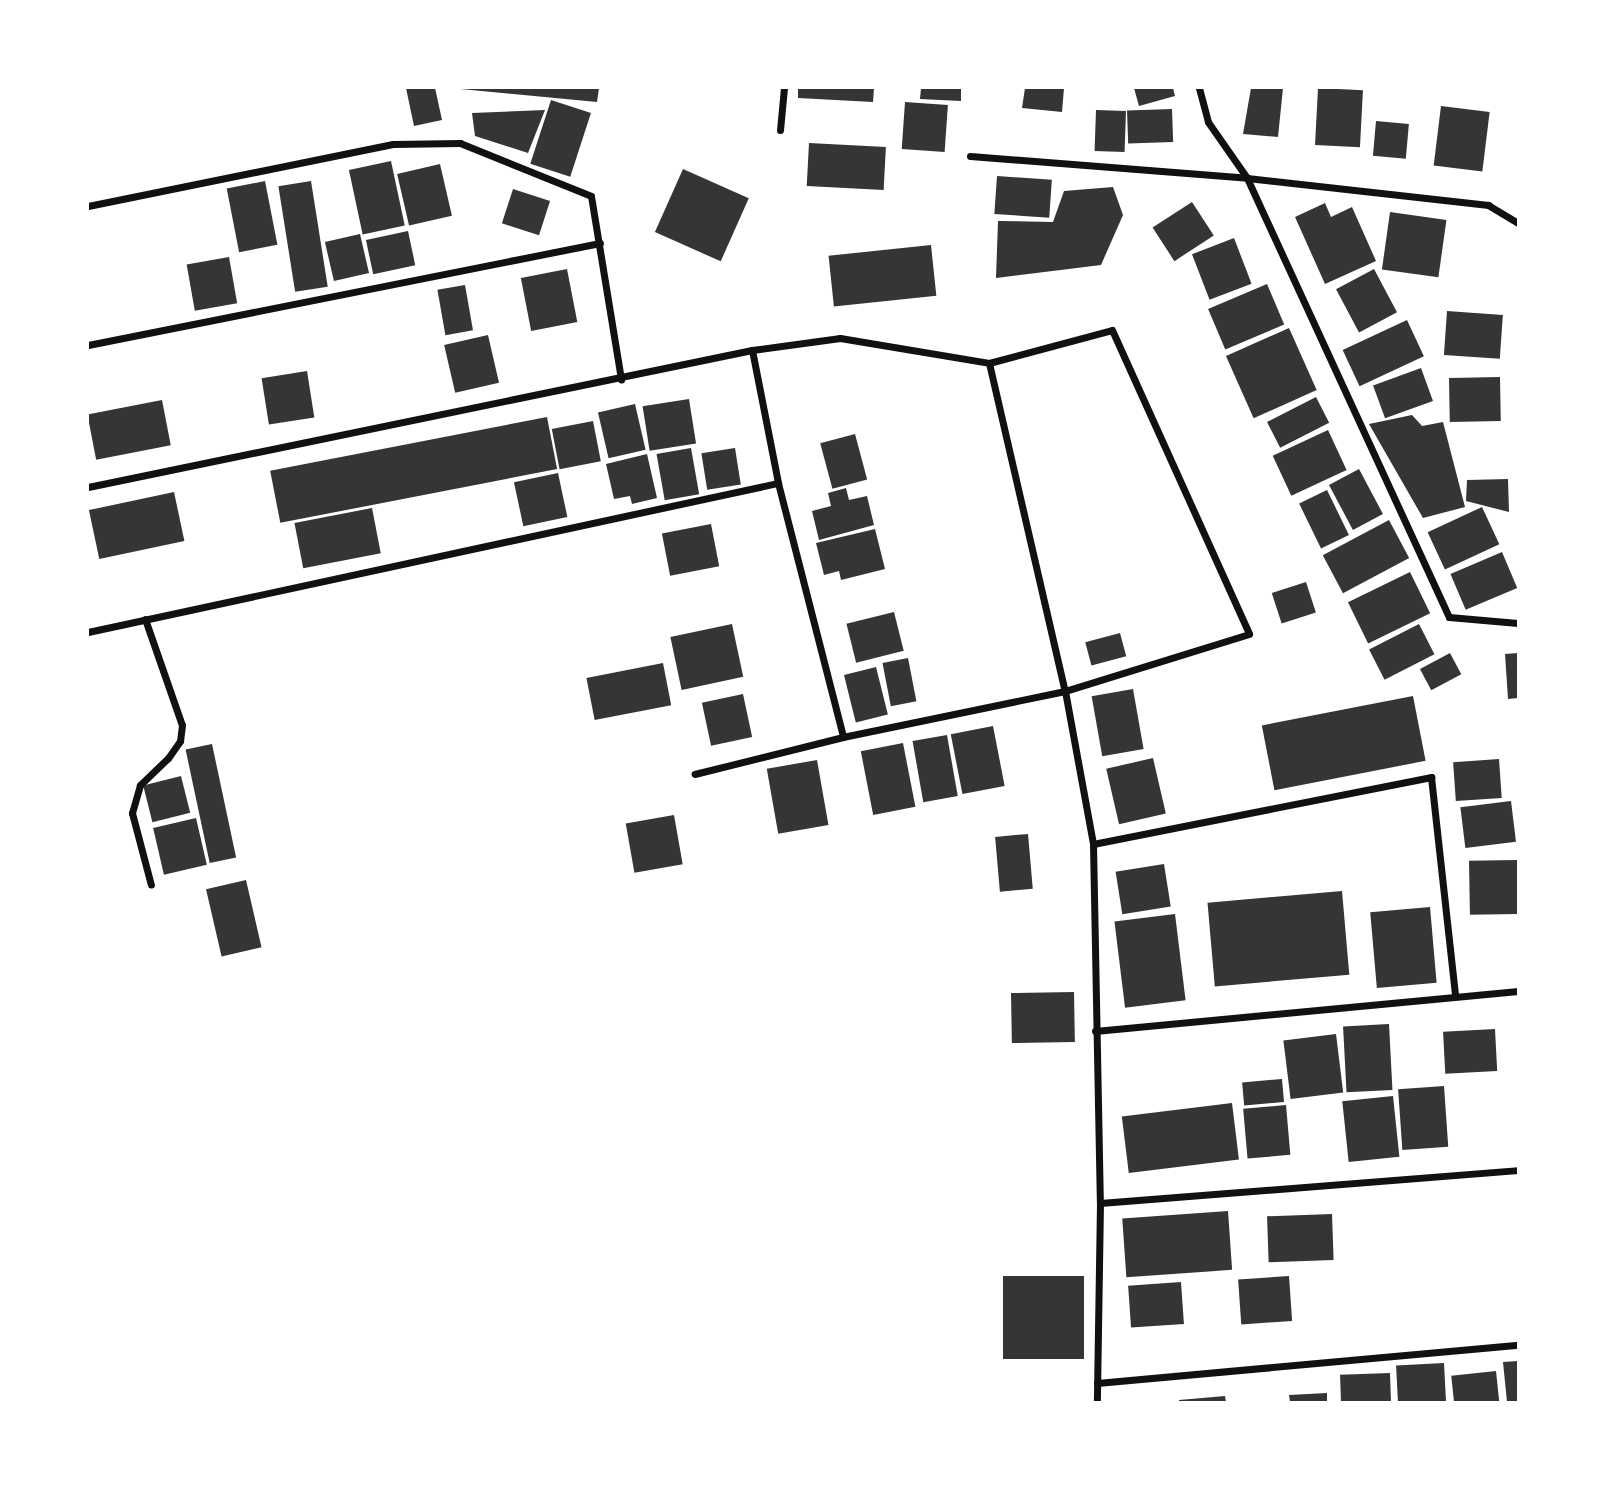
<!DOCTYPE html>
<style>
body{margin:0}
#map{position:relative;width:1606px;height:1490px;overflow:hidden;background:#fff;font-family:"Playfair Display",serif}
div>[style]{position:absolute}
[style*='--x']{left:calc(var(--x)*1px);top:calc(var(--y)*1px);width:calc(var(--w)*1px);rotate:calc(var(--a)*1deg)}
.building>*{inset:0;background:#353535;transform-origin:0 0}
.minor>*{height:7px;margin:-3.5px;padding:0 3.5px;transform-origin:3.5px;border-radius:3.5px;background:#111}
span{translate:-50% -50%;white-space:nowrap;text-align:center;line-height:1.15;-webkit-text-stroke:5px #fff;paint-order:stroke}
.frame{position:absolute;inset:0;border:89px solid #fff;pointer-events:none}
</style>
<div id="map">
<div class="building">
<i style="clip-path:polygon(406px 88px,435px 88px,442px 120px,414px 126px)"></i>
<i style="clip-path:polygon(450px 88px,599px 88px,597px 102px)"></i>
<i style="clip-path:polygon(798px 88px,874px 88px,873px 102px,798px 98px)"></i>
<i style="clip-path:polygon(921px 88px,961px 88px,961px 101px,920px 99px)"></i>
<i style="clip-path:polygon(1025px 88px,1064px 88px,1062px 112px,1022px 108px)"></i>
<i style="clip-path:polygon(1134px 88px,1173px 88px,1175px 96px,1139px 106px)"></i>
<i style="clip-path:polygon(1251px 88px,1283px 88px,1278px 137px,1243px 134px)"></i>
<i style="left:1318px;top:88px;width:45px;height:57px;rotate:3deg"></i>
<i style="left:551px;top:100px;width:42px;height:67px;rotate:18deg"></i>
<i style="left:905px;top:102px;width:43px;height:47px;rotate:4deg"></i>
<i style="left:1441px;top:106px;width:49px;height:60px;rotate:7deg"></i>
<i style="left:1172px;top:109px;width:33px;height:45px;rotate:88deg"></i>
<i style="clip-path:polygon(545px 110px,528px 153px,475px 136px,472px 113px)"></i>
<i style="left:1096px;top:110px;width:30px;height:41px;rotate:2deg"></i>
<i style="left:1376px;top:121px;width:33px;height:35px;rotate:5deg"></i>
<i style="left:809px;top:143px;width:77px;height:43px;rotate:3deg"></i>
<i style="left:391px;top:161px;width:66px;height:43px;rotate:78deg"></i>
<i style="left:440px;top:164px;width:53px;height:44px;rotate:77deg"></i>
<i style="left:683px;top:169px;width:72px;height:69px;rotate:24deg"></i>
<i style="left:997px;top:176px;width:55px;height:38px;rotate:4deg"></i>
<i style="left:265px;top:181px;width:65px;height:39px;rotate:79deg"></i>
<i style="left:311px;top:181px;width:107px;height:33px;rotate:81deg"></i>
<i style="clip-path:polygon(1113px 187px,1123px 215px,1101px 265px,996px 278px,998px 221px,1053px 222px,1064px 191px)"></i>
<i style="left:513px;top:189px;width:39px;height:36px;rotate:18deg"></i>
<i style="left:1192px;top:202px;width:40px;height:47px;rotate:57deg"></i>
<i style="clip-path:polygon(1325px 203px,1331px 217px,1352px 207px,1376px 261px,1325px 284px,1295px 217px)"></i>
<i style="left:1390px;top:212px;width:57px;height:58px;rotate:8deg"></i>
<i style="left:408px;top:231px;width:35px;height:43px;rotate:78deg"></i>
<i style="left:360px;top:234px;width:40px;height:36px;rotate:77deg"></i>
<i style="left:1234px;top:238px;width:49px;height:45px;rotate:69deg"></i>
<i style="left:931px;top:245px;width:51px;height:103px;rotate:84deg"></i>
<i style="left:229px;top:257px;width:47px;height:43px;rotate:80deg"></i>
<i style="left:567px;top:269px;width:54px;height:47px;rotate:79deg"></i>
<i style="left:1374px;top:269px;width:49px;height:43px;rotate:62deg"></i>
<i style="left:1267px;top:284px;width:44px;height:64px;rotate:67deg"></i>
<i style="left:465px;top:285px;width:46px;height:28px;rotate:80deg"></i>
<i style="left:1447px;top:311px;width:56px;height:44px;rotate:4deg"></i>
<i style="left:1407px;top:320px;width:40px;height:71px;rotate:65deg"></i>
<i style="left:1289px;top:328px;width:68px;height:69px;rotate:66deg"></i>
<i style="left:488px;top:335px;width:49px;height:45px;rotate:77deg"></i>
<i style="left:1421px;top:368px;width:35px;height:51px;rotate:70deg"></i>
<i style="left:307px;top:371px;width:47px;height:46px;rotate:81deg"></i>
<i style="left:1500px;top:377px;width:44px;height:51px;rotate:89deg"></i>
<i style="left:1316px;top:397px;width:29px;height:55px;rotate:63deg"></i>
<i style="left:689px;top:399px;width:45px;height:47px;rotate:81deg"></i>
<i style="left:162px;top:400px;width:46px;height:76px;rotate:79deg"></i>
<i style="left:635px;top:404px;width:47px;height:38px;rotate:77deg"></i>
<i style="clip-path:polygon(1412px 415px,1422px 426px,1443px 422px,1465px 507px,1423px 518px,1369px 424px)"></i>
<i style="left:547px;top:417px;width:53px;height:282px;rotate:79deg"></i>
<i style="left:593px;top:421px;width:41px;height:42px;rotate:79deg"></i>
<i style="left:1328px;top:430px;width:44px;height:61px;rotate:65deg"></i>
<i style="left:855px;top:434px;width:47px;height:36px;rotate:75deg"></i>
<i style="left:691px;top:448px;width:47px;height:35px;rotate:80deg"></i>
<i style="left:735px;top:448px;width:37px;height:34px;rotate:81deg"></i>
<i style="clip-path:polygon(647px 454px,657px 498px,632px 504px,630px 496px,614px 499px,606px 464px)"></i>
<i style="left:1359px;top:469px;width:51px;height:34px;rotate:62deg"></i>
<i style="left:558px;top:473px;width:45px;height:45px;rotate:78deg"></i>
<i style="clip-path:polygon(1508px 479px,1509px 512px,1466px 501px,1467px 480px)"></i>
<i style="clip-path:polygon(846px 488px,849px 500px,867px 496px,874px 525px,819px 540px,812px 511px,831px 506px,828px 493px)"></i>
<i style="left:1327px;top:490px;width:50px;height:31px;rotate:64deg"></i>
<i style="left:174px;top:492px;width:50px;height:87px;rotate:78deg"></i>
<i style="left:1482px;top:507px;width:41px;height:60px;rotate:65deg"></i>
<i style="left:372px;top:508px;width:46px;height:79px;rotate:79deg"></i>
<i style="left:1389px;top:520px;width:43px;height:75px;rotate:62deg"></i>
<i style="left:711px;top:524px;width:43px;height:50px;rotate:79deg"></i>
<i style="clip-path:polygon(875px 529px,885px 569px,841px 580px,839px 571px,824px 575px,816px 543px)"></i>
<i style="left:1502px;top:552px;width:39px;height:56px;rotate:67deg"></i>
<i style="left:1410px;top:572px;width:46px;height:69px;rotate:64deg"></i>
<i style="left:1306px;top:582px;width:32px;height:36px;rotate:72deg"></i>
<i style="left:894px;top:612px;width:40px;height:49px;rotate:76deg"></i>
<i style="left:732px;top:624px;width:54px;height:63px;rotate:78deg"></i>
<i style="left:1419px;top:624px;width:34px;height:56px;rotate:63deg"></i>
<i style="left:1120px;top:633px;width:24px;height:36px;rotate:75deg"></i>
<i style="left:1450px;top:653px;width:24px;height:34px;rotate:62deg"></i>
<i style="clip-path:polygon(1518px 653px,1518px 698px,1508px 699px,1505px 654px)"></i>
<i style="left:908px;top:658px;width:44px;height:26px;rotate:79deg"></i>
<i style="left:663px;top:663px;width:43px;height:78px;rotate:79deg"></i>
<i style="left:876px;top:667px;width:49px;height:33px;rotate:76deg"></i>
<i style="left:1133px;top:689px;width:61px;height:42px;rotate:80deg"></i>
<i style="left:743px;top:694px;width:44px;height:42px;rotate:78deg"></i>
<i style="left:1413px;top:696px;width:66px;height:154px;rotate:79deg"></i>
<i style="left:993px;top:726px;width:61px;height:43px;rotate:79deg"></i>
<i style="left:947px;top:735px;width:62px;height:35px;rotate:80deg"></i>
<i style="left:903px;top:743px;width:65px;height:43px;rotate:79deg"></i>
<i style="left:212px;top:744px;width:116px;height:27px;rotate:78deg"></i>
<i style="left:1153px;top:758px;width:57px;height:48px;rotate:77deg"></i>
<i style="left:1499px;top:759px;width:39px;height:46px;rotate:86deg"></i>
<i style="left:817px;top:760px;width:66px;height:51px;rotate:80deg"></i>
<i style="left:181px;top:776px;width:38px;height:39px;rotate:76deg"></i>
<i style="left:1511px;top:801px;width:41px;height:51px;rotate:83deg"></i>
<i style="left:674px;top:815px;width:50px;height:49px;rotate:80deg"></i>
<i style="left:196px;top:818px;width:48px;height:44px;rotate:77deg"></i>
<i style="left:1028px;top:834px;width:55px;height:33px;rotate:85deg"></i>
<i style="left:1517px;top:860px;width:54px;height:48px;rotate:89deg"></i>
<i style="left:1164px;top:864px;width:43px;height:49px;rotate:81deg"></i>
<i style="left:246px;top:880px;width:69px;height:41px;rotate:77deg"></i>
<i style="left:1342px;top:891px;width:84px;height:135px;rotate:85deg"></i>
<i style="left:1430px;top:907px;width:76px;height:60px;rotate:85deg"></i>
<i style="left:1175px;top:914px;width:87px;height:61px;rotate:83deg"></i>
<i style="left:1074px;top:992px;width:50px;height:63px;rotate:89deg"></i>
<i style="left:1389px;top:1024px;width:66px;height:46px;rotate:87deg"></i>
<i style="left:1495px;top:1029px;width:42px;height:52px;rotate:87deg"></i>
<i style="left:1336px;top:1034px;width:59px;height:53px;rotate:83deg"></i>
<i style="left:1282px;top:1079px;width:23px;height:40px;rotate:85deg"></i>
<i style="left:1444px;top:1086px;width:61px;height:46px;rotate:86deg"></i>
<i style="left:1393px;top:1096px;width:61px;height:51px;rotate:84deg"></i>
<i style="left:1232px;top:1103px;width:57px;height:111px;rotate:83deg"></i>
<i style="left:1286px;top:1105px;width:50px;height:43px;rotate:85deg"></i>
<i style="left:1228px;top:1211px;width:59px;height:106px;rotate:86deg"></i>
<i style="left:1332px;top:1214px;width:46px;height:65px;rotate:88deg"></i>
<i style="left:1003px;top:1276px;width:81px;height:83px"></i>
<i style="left:1289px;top:1276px;width:45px;height:51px;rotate:86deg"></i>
<i style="left:1181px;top:1282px;width:42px;height:53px;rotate:86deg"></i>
<i style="clip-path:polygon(1518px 1361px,1518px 1402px,1507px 1402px,1503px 1362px)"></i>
<i style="left:1444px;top:1363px;width:39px;height:48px;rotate:87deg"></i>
<i style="left:1496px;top:1371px;width:31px;height:45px;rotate:84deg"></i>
<i style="left:1390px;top:1373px;width:29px;height:50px;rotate:88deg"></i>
<i style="clip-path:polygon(1327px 1393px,1327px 1402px,1290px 1402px,1289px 1395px)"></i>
<i style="clip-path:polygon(1225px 1396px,1226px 1402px,1179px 1402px,1179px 1400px)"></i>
</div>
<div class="minor">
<i style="--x:1199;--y:88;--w:35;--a:75"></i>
<i style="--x:1208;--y:122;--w:68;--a:55.1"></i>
<i style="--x:1247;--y:178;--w:483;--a:65.3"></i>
<i style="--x:1449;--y:617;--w:69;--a:5"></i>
<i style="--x:780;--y:130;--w:42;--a:-84.6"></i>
<i style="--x:970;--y:156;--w:278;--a:4.5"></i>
<i style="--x:1247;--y:178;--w:243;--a:6.4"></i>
<i style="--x:1488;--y:205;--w:35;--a:31"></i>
<i style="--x:88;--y:206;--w:311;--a:-11.5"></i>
<i style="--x:393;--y:144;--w:67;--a:-0.9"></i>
<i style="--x:460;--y:143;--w:141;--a:22"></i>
<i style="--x:591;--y:196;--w:186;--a:80.7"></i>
<i style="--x:88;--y:345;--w:522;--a:-11.27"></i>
<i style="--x:752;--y:350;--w:136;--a:78.9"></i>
<i style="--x:778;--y:483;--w:262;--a:75.6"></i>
<i style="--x:989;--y:363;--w:337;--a:77"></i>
<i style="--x:1065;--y:691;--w:156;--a:79.6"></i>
<i style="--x:1093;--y:844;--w:359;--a:88.9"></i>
<i style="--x:1100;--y:1203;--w:199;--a:90.9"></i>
<i style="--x:88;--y:487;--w:678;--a:-11.66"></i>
<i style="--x:752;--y:350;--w:89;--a:-7.8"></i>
<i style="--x:840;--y:338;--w:151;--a:9.5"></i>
<i style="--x:989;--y:363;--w:127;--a:-15"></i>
<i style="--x:1112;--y:330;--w:333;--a:65.7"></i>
<i style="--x:1249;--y:634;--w:193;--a:162.8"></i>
<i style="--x:1065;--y:691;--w:227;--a:168.3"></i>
<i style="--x:843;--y:737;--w:153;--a:166"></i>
<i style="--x:145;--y:619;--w:112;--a:70.8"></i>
<i style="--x:182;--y:725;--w:16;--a:97"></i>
<i style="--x:180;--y:741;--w:21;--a:125"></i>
<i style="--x:168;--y:758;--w:39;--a:136"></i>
<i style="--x:140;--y:785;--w:29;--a:106"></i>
<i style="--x:132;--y:813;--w:74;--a:75.2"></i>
<i style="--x:88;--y:632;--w:706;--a:-12.19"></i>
<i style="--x:1093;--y:844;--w:345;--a:-11.2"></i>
<i style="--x:1431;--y:777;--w:219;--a:83.7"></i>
<i style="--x:1095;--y:1031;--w:425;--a:-5.4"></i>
<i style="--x:1100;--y:1203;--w:419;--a:-4.5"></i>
<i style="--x:1097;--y:1383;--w:423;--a:-5.2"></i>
</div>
<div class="frame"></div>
</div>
